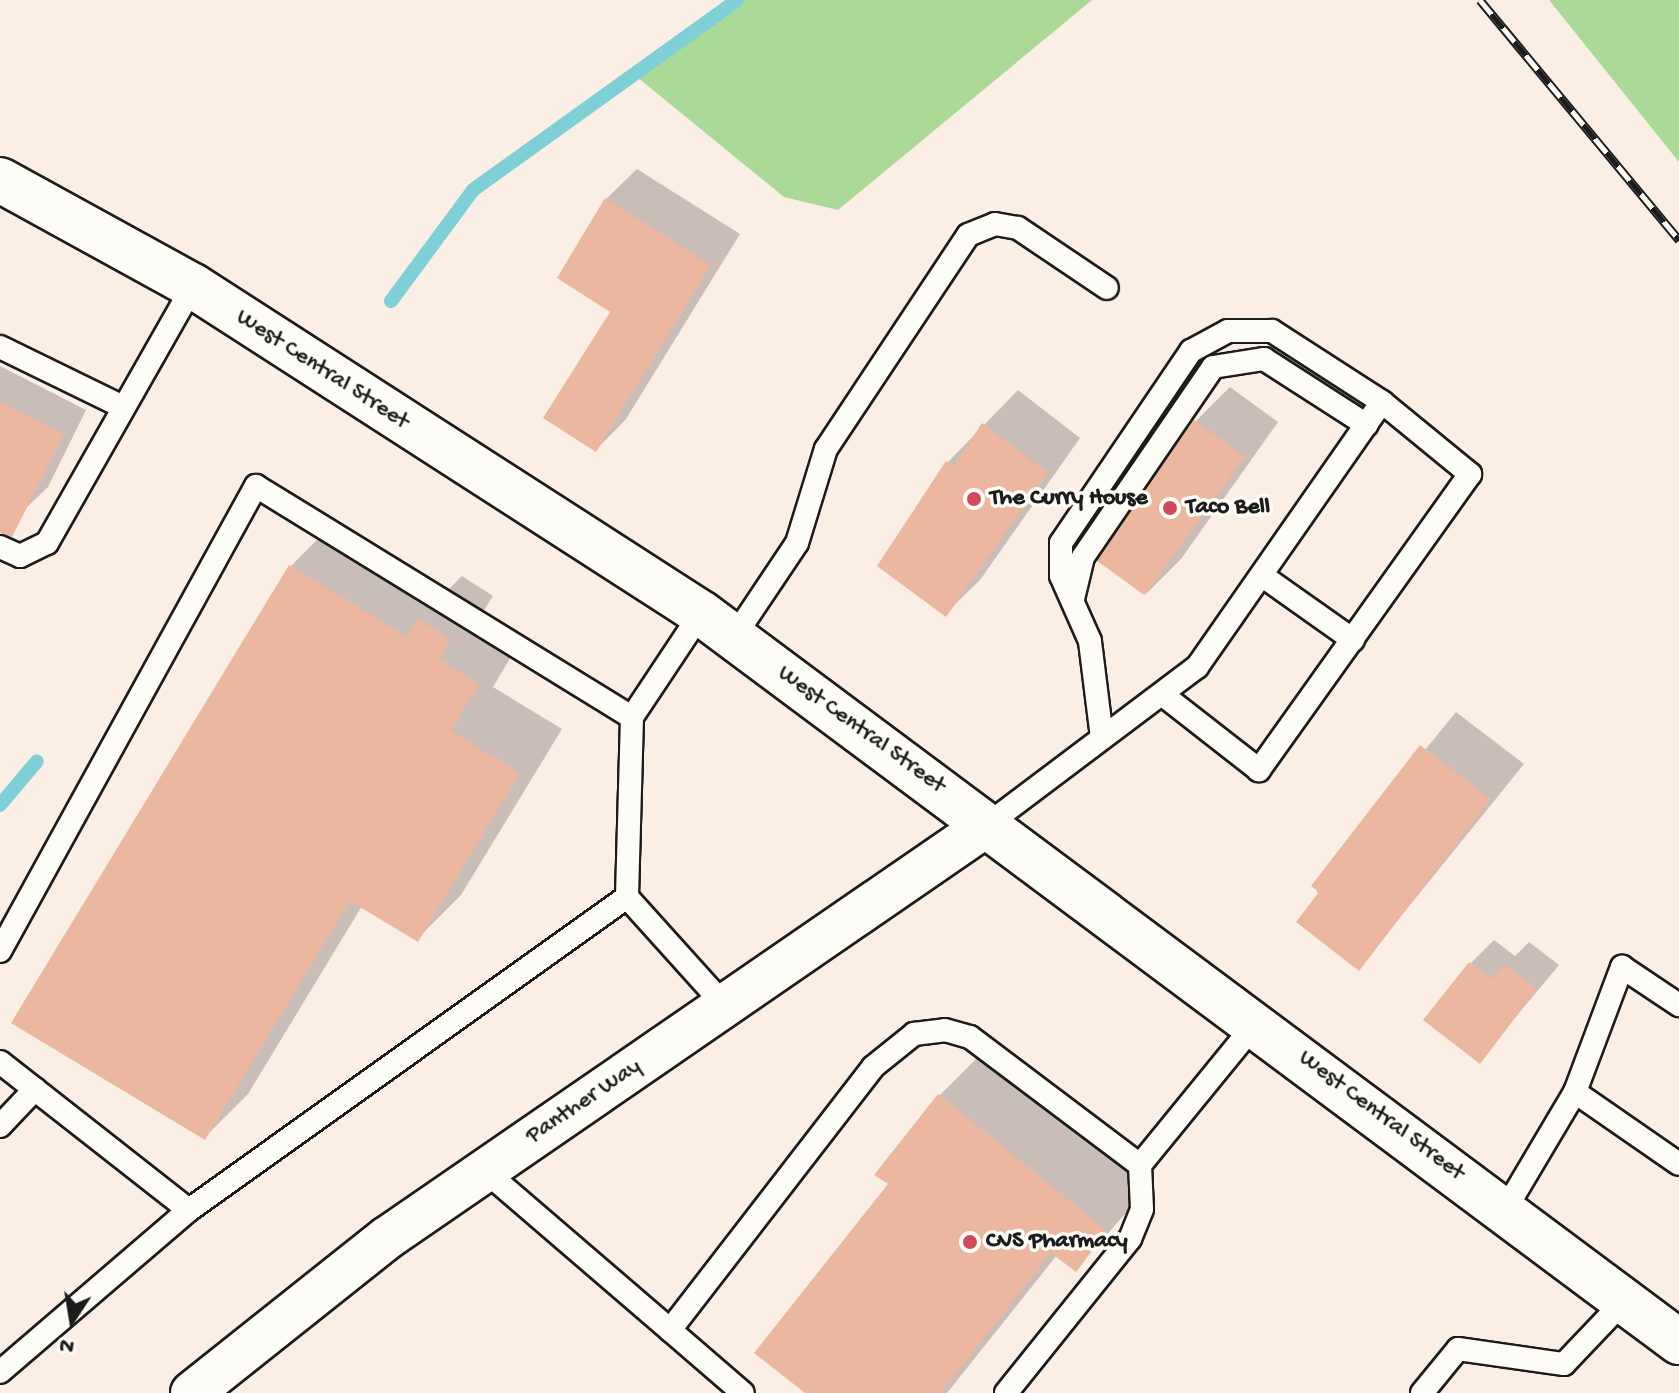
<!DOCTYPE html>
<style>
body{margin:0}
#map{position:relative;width:1679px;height:1393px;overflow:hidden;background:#faeee5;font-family:"Gochi Hand",sans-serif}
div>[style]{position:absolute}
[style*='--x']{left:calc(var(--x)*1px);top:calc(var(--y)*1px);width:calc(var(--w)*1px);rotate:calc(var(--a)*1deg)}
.green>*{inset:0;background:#aad998}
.shadow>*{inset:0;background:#0003}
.stream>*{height:14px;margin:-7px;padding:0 7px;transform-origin:7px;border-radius:7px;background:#7ecfd6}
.building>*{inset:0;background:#ecb79f;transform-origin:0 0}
.roads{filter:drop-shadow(2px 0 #1c1c1c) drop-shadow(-2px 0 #1c1c1c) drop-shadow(0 2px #1c1c1c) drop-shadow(0 -2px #1c1c1c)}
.lane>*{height:22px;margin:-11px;padding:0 11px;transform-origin:11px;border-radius:11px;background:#fdfcf7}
.street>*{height:42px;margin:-21px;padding:0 21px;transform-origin:21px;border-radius:21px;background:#fdfcf7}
.secondary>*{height:44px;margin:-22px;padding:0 22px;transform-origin:22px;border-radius:22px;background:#fdfcf7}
.rail>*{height:9px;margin-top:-4.5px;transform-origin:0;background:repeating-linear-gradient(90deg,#fdfcf7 0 18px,#1c1c1c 0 36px);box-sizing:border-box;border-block:2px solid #1c1c1c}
.dots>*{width:22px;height:22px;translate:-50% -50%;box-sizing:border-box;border:4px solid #fdfcf7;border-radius:50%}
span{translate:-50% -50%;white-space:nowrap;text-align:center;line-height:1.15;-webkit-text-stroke:7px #fdfcf7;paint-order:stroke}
.street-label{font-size:24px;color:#1c1c1c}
.poi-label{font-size:24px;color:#1c1c1c;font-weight:700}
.left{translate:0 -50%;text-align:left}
.north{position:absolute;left:32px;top:1281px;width:80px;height:80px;-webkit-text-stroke:6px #fdfcf7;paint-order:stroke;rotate:192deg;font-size:22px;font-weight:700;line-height:32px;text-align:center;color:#1c1c1c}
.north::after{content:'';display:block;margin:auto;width:28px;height:36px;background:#1c1c1c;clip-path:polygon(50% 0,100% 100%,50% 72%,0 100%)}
</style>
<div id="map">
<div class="green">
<i style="clip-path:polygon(737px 0,1092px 0,838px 210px,784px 197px,637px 77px)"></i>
<i style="clip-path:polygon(1549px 0,1679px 0,1679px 162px)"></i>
</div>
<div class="shadow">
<i style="clip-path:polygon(637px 169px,740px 234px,626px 419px,596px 450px,613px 312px,606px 199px)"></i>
<i style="clip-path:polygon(0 366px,86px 410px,48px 487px,24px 510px,0 498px)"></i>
<i style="clip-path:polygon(1230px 387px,1278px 422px,1181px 559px,1147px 593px,1100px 560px,1196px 421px)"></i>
<i style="clip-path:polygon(1018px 390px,1080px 438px,980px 580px,945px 614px,948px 462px)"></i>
<i style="clip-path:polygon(334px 523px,447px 591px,462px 576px,493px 596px,481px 615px,521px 640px,493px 687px,562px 729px,461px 895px,417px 939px,362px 906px,248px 1094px,204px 1138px,14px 1022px,291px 566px)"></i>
<i style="clip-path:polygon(1456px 712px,1524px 764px,1359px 968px,1314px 886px)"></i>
<i style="clip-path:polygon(1494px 940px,1515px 956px,1529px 942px,1559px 965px,1479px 1061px,1471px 963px)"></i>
<i style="clip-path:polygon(983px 1052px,1149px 1187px,1076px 1269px,1057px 1255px,947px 1393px,808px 1393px,891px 1183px,939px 1096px)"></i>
</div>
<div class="stream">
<i style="--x:391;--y:301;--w:138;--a:-53.5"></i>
<i style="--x:473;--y:190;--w:325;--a:-35.7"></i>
<i style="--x:0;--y:805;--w:57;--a:-49.9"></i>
</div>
<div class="building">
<i style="clip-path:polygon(605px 198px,711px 265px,596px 452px,543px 418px,610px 312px,557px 278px)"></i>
<i style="clip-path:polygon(0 402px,64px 434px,12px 537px,0 533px)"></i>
<i style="left:1194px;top:420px;width:63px;height:171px;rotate:36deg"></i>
<i style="clip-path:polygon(982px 423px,1048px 473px,946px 617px,877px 566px,946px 461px,954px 466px)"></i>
<i style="clip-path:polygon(289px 565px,406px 636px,417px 618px,451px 640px,439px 659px,479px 684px,451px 731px,520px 773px,418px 942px,350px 901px,205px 1140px,11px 1023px)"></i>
<i style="clip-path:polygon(1420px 745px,1491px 799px,1359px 971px,1296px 922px,1319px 892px,1311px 886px)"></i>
<i style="clip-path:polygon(1469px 962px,1492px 979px,1504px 964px,1537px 989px,1480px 1064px,1423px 1020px)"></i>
<i style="clip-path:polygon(938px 1094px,1107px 1231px,1076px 1272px,1051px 1253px,941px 1393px,805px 1393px,754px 1353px,888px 1184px,874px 1175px)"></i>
</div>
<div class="roads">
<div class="lane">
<i style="--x:0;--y:347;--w:137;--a:26"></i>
<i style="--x:0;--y:547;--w:22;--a:24"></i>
<i style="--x:20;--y:556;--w:30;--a:-26"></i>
<i style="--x:47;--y:543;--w:296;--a:-60.4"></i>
<i style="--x:1264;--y:577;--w:109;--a:35.3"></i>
<i style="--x:1073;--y:599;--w:43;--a:-76.6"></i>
<i style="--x:1083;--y:557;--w:230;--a:-55.6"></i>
<i style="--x:1213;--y:367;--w:52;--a:-8.9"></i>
<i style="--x:1264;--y:359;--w:122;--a:32.7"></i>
<i style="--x:734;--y:637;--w:113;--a:-56.2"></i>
<i style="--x:797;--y:543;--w:98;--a:-72.9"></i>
<i style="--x:826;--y:449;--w:257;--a:-56.4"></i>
<i style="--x:968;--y:235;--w:29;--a:-22"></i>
<i style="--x:995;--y:224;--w:23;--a:10"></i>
<i style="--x:1018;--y:228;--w:107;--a:34"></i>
<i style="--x:632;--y:717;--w:125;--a:-56.4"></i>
<i style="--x:1102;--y:738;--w:98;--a:-97.1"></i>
<i style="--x:1090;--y:641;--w:71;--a:-114"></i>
<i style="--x:1061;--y:576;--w:33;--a:-90"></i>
<i style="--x:1061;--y:543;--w:232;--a:-55.9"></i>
<i style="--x:1191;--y:351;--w:42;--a:-28.4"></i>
<i style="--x:1228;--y:331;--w:44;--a:0"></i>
<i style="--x:1272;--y:331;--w:131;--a:32.8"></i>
<i style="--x:987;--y:825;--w:263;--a:-37"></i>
<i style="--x:1197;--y:667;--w:323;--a:-55.1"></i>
<i style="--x:1382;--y:402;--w:114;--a:39.3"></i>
<i style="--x:1470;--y:474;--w:364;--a:125.5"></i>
<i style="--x:1259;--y:770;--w:122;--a:-142"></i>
<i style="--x:0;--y:951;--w:531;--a:-61.17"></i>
<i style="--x:256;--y:486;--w:441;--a:31.6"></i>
<i style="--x:632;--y:717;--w:180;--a:91.6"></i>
<i style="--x:627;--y:897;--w:147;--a:48"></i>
<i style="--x:0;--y:1062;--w:240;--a:38.1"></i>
<i style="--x:189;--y:1210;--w:538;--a:-35.55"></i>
<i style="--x:1575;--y:1092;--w:126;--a:34.7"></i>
<i style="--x:0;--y:1126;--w:51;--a:-46.6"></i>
<i style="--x:484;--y:1170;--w:245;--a:40.7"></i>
<i style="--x:670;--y:1330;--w:332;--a:-52.3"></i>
<i style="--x:873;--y:1067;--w:53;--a:-38.8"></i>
<i style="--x:914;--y:1034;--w:31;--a:-7"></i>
<i style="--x:945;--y:1030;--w:26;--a:16"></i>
<i style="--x:970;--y:1037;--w:213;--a:37"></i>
<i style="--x:1140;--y:1165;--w:183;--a:-50.8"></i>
<i style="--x:1505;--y:1210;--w:137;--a:-59.3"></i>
<i style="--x:1575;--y:1092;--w:134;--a:-69.4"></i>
<i style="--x:1622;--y:967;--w:69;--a:33.7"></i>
<i style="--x:670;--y:1330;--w:96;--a:40.8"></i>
<i style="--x:0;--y:1372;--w:249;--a:-40.6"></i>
<i style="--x:1006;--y:1393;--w:198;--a:-51.2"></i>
<i style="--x:1130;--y:1239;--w:32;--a:-68"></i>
<i style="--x:1142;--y:1209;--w:44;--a:-92.6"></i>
<i style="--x:1422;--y:1393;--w:57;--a:-50.7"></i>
<i style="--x:1458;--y:1349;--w:107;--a:8.1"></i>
<i style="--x:1564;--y:1364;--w:88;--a:-46.4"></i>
</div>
<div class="street">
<i style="--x:192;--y:1393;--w:249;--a:-38.5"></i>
<i style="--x:387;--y:1238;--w:728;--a:-34.54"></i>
</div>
<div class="secondary">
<i style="--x:0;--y:180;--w:220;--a:28.8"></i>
<i style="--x:193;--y:286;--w:604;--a:32.77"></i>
<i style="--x:701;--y:613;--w:1220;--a:36.7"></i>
</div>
</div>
<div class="rail">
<i style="--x:1480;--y:0;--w:312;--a:50.3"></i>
</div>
<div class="dots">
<i style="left:974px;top:499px;background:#d1495b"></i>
<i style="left:1170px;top:508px;background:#d1495b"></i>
<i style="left:970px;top:1242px;background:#d1495b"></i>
</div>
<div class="street-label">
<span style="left:322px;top:370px;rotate:33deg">West Central Street</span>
<span style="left:861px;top:730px;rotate:36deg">West Central Street</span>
<span style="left:584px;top:1102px;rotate:-34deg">Panther Way</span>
<span style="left:1381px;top:1116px;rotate:37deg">West Central Street</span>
</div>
<div class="poi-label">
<span class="left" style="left:990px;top:499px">The Curry House</span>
<span class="left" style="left:1186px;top:508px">Taco Bell</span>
<span class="left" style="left:986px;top:1242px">CVS Pharmacy</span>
</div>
<div class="north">N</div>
</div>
